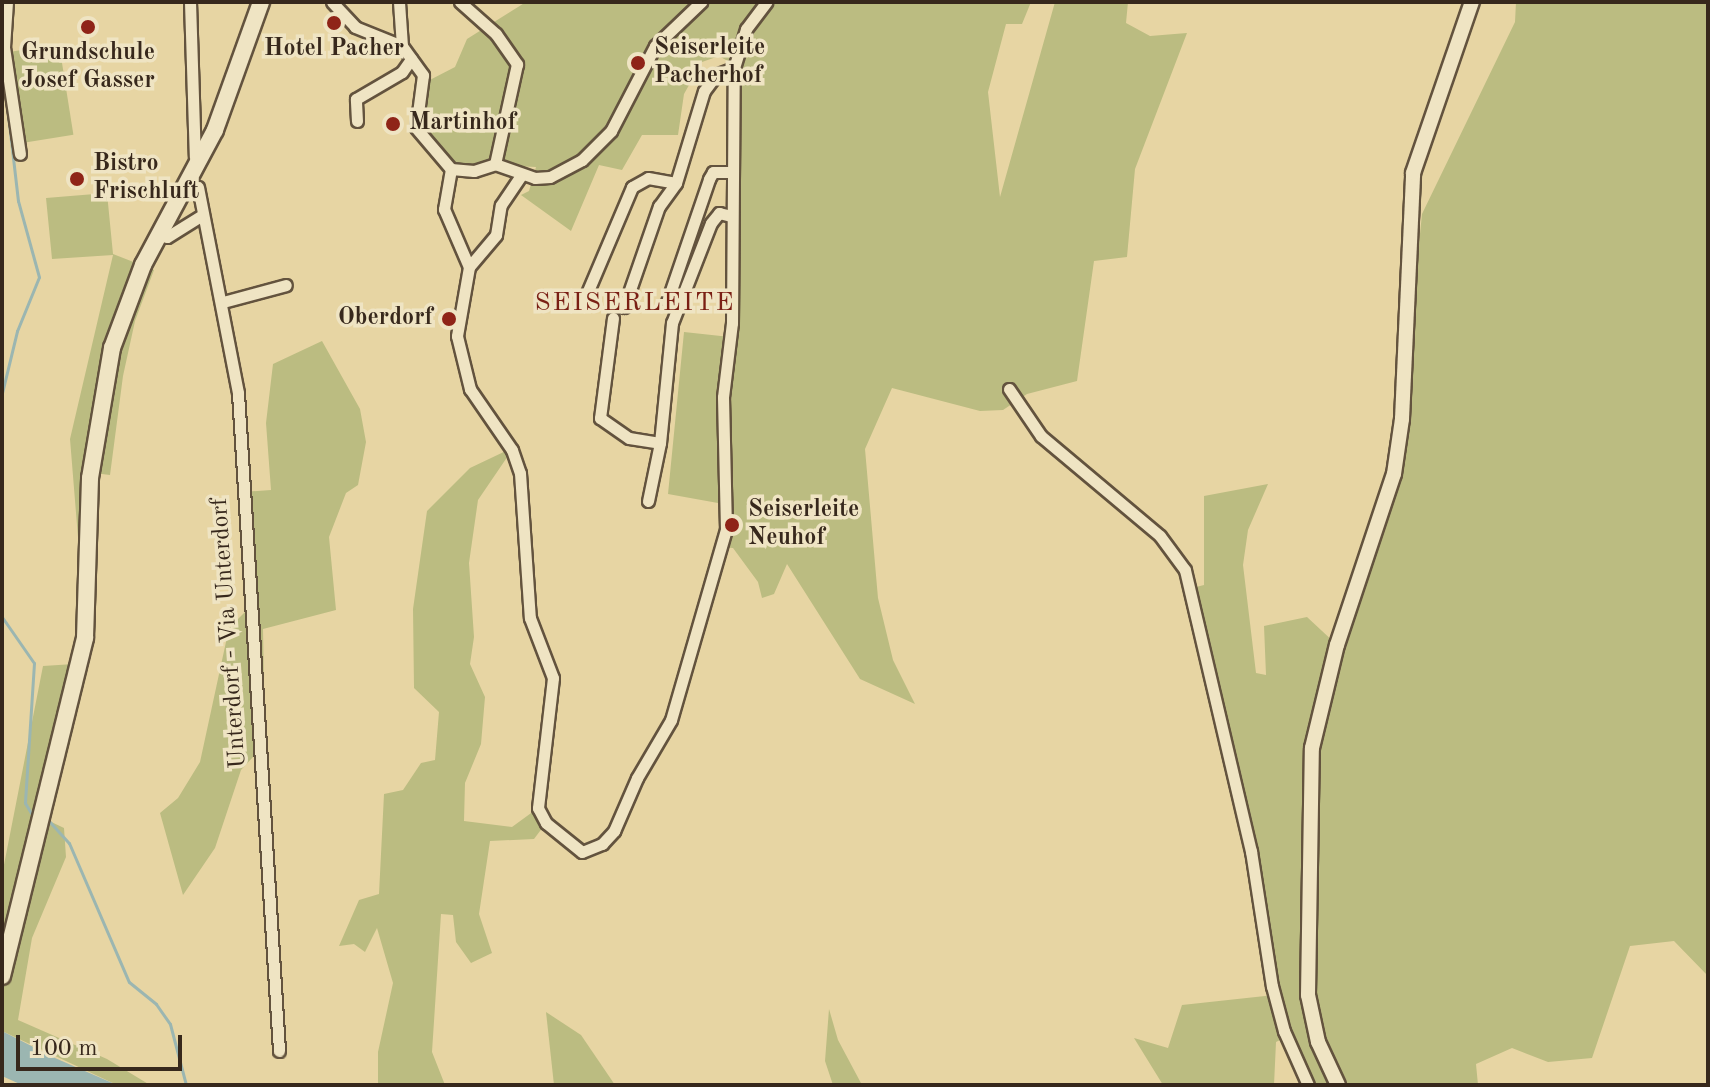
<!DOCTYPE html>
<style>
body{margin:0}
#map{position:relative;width:1710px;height:1087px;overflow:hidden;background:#e7d5a3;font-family:"Old Standard TT",serif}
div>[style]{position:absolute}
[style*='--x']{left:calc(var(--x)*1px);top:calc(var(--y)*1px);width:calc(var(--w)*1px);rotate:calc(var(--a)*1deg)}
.green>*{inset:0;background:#bbbc81;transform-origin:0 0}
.water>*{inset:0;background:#9bb6b1}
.stream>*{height:3px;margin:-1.5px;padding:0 1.5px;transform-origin:1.5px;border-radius:1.5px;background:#9bb6b1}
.roads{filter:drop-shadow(2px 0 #63533e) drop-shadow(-2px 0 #63533e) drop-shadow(0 2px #63533e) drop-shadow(0 -2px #63533e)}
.minor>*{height:11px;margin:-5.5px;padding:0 5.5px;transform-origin:5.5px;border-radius:5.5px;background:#efe4c3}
.tertiary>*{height:14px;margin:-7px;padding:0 7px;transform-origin:7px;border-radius:7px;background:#efe4c3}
.secondary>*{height:16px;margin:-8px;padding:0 8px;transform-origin:8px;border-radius:8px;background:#efe4c3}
.dots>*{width:22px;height:22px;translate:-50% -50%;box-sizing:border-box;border:4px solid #efe4c3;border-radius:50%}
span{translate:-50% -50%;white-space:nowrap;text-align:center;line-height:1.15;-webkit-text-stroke:7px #efe4c3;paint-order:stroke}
.poi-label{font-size:24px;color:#37281c;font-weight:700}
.left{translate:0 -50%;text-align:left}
.right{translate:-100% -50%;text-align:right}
.street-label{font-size:24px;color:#37281c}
.neighbourhood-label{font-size:26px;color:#7a1f14;letter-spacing:2px}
.frame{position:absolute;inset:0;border:4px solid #37281c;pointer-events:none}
.scale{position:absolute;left:16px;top:1035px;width:166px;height:36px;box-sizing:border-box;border:4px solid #37281c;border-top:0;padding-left:10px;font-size:24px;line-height:28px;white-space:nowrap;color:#37281c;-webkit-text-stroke:6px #efe4c3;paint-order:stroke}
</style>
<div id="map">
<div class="green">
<i style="clip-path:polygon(526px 2px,1031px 2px,1022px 24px,1006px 24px,988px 92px,1000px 197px,1055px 2px,1128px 2px,1126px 23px,1150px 36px,1187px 33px,1135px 169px,1127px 257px,1094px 261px,1077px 381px,1027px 394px,1003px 410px,980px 411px,892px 388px,865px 449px,878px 598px,893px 660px,915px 704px,860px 679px,787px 564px,774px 594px,762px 598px,758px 582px,733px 548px,722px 547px,729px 505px,668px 494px,684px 332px,730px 337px,738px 67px,719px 56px,702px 62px,684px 94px,678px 135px,642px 135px,622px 170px,599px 165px,571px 231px,521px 195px,529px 191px,536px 167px,449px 163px,416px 128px,424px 83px,455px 67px,467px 39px)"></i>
<i style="clip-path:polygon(1516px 2px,1708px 2px,1708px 976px,1674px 941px,1630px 946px,1592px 1058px,1548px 1062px,1512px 1048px,1476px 1064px,1478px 1085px,1300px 1085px,1282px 1039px,1276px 1042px,1274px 1085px,1163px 1085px,1134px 1038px,1168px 1048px,1182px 1005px,1275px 995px,1192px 588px,1204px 585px,1204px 496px,1268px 484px,1248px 530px,1243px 565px,1256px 673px,1266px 675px,1264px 626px,1307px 617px,1336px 644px,1398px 454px,1422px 214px,1515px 22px)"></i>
<i style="left:59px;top:44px;width:92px;height:52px;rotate:81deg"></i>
<i style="clip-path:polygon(107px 193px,113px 254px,154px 270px,135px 321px,123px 376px,110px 475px,86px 472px,80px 562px,70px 439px,113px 255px,52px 259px,46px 198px)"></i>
<i style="clip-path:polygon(322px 341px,360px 409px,366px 442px,358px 485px,346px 493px,329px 537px,336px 610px,263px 629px,265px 744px,241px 770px,215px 848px,183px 895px,160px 813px,178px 798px,200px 762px,229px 628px,248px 609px,241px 492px,271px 490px,266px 423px,273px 364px)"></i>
<i style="clip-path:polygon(514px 447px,478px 500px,469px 563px,474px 637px,470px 664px,485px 697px,481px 744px,465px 783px,464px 821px,512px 827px,538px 808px,546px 823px,534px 839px,490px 841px,479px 914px,492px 953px,471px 963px,456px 942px,453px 915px,441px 914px,432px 1052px,445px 1085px,378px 1085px,378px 1052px,393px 983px,377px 928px,365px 952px,354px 944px,339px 946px,359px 900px,379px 894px,384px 794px,403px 790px,421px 763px,435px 760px,439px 712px,414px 688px,413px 609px,427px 511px,470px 468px)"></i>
<i style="clip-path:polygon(74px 664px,43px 818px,64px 828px,66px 857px,32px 938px,18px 1020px,107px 1059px,150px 1085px,117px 1085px,2px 1031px,2px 875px,43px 666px)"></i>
<i style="clip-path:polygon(829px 1009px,838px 1040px,862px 1085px,833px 1085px,825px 1061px)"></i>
<i style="clip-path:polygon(546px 1012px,581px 1035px,615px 1085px,554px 1085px)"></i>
</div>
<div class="water">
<i style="clip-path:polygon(2px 1031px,55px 1058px,117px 1085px,22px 1085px,2px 1076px)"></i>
</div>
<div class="stream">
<i style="--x:2;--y:393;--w:64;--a:-76.4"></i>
<i style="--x:17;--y:331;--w:58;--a:-67.8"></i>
<i style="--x:39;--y:277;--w:79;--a:-105.4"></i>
<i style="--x:18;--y:201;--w:104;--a:-96.6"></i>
<i style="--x:2;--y:617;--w:56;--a:55.2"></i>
<i style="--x:34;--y:663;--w:140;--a:93.7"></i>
<i style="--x:25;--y:803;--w:17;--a:59"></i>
<i style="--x:49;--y:821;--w:30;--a:48"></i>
<i style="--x:69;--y:843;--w:151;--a:66.7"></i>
<i style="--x:129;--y:982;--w:35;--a:39"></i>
<i style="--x:156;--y:1004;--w:24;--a:55"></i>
<i style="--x:170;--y:1024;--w:63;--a:75.3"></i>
</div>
<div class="roads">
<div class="minor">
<i style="--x:7;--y:2;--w:45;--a:93.8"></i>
<i style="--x:4;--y:47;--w:108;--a:81.5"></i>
<i style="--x:190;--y:2;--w:155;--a:88.2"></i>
<i style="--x:332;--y:2;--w:34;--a:47"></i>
<i style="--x:355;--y:27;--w:51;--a:22"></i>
<i style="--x:399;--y:2;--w:44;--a:86.1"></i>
<i style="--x:402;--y:46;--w:36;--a:54"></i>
<i style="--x:423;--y:75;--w:53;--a:97.5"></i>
<i style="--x:416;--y:128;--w:54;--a:49.5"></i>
<i style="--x:451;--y:169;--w:41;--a:99.9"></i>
<i style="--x:444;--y:209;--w:63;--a:66.7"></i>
<i style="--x:469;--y:267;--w:70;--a:99.9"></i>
<i style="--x:457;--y:336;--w:55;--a:76.2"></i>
<i style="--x:470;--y:389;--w:74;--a:55.5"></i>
<i style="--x:512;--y:450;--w:24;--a:71"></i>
<i style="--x:520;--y:473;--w:145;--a:86.1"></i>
<i style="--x:530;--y:618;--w:64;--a:69"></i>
<i style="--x:553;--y:678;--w:131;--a:96.6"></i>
<i style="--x:538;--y:808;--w:17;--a:62"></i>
<i style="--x:546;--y:823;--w:46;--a:38.9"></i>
<i style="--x:582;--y:852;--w:22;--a:-22"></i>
<i style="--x:602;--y:844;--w:18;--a:-47"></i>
<i style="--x:614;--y:831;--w:58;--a:-66.5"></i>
<i style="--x:637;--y:778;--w:67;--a:-59.6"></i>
<i style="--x:671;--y:720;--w:199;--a:-73.9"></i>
<i style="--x:726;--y:529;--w:132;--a:-91.3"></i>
<i style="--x:723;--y:397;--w:75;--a:-83.1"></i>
<i style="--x:732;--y:323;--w:255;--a:-89.6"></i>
<i style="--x:734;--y:68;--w:41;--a:-72.9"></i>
<i style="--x:746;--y:29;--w:34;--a:-53"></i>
<i style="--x:460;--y:2;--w:48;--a:41.6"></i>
<i style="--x:496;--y:34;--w:37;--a:55"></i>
<i style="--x:517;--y:64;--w:102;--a:102.4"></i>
<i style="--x:357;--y:121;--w:22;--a:-93"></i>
<i style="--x:356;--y:99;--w:53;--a:-30.4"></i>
<i style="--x:402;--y:72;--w:16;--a:-55"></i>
<i style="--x:495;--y:164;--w:42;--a:19.3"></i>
<i style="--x:535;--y:178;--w:15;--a:-4"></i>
<i style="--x:550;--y:177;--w:36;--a:-28"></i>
<i style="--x:582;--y:160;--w:41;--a:-45"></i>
<i style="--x:611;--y:131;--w:96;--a:-62.6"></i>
<i style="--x:655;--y:46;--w:64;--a:-43.7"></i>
<i style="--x:451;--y:169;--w:23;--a:5"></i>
<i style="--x:474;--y:171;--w:22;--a:-18"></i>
<i style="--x:676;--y:183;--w:96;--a:-73.1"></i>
<i style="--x:704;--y:91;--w:20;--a:-53"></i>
<i style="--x:716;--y:75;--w:19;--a:-21"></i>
<i style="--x:198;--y:187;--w:210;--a:79"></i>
<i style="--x:238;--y:393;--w:659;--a:86.43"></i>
<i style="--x:159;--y:235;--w:8;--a:14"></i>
<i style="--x:167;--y:237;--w:40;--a:-32"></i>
<i style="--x:469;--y:267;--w:42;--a:-49.8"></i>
<i style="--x:496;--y:235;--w:30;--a:-81"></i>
<i style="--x:501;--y:205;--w:34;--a:-56"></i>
<i style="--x:223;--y:302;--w:65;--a:-15.1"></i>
<i style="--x:667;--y:302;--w:130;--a:-71.1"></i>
<i style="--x:709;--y:179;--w:8;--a:-60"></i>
<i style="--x:713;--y:172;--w:17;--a:0"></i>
<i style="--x:582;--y:305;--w:128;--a:-67"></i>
<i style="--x:632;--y:187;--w:18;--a:-29"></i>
<i style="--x:648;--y:178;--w:28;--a:10"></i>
<i style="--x:676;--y:183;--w:29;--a:126"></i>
<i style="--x:659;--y:206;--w:107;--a:109.1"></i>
<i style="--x:613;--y:318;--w:101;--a:97.4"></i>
<i style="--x:600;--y:418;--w:35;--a:35"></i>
<i style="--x:629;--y:438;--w:31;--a:9"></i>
<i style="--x:660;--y:443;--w:121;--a:-84.3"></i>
<i style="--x:672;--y:323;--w:107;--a:-68.7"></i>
<i style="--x:711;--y:223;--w:13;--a:-51"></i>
<i style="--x:719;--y:213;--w:12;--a:14"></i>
<i style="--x:1009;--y:389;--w:57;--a:55.8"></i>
<i style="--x:1041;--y:436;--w:155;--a:40"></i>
<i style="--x:1160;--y:536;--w:42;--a:53.7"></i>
<i style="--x:1185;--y:570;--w:289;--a:76.8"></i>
<i style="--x:1251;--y:851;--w:137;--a:81.2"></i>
<i style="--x:1272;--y:986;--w:47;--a:75.1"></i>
<i style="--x:1284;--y:1031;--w:59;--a:66"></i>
<i style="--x:648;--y:501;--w:59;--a:-78.3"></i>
</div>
<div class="tertiary">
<i style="--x:1338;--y:1085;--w:47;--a:-114.9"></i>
<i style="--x:1318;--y:1042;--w:48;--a:-102"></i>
<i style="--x:1308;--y:995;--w:247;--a:-89.1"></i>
<i style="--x:1312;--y:748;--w:106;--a:-76.4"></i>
<i style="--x:1337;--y:645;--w:180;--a:-71.6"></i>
<i style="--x:1394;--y:474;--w:56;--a:-81.7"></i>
<i style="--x:1402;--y:419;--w:246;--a:-87.4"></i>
<i style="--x:1413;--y:173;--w:181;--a:-71"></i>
</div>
<div class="secondary">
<i style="--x:2;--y:976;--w:348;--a:-76.2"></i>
<i style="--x:85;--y:638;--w:160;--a:-88.2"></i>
<i style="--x:90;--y:478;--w:132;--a:-80.4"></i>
<i style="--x:112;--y:348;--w:89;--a:-69.5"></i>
<i style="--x:143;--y:265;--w:153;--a:-61.9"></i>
<i style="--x:215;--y:130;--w:136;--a:-70.2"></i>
</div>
</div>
<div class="dots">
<i style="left:334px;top:23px;background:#8f2418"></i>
<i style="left:88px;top:27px;background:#8f2418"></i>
<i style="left:638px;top:63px;background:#8f2418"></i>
<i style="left:393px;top:124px;background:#8f2418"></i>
<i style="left:77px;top:179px;background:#8f2418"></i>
<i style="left:449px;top:319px;background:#8f2418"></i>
<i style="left:732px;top:525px;background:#8f2418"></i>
</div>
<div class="poi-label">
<span class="left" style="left:654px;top:63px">Seiserleite<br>Pacherhof</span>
<span style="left:334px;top:50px">Hotel Pacher</span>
<span style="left:88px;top:68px">Grundschule<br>Josef Gasser</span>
<span class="left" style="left:409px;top:124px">Martinhof</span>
<span class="left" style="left:93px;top:179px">Bistro<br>Frischluft</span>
<span class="right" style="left:433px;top:319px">Oberdorf</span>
<span class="left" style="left:748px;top:525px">Seiserleite<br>Neuhof</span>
</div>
<div class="street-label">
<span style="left:230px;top:633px;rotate:-94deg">Unterdorf - Via Unterdorf</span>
</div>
<div class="neighbourhood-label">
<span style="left:635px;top:304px">SEISERLEITE</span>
</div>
<div class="frame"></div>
<div class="scale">100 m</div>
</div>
